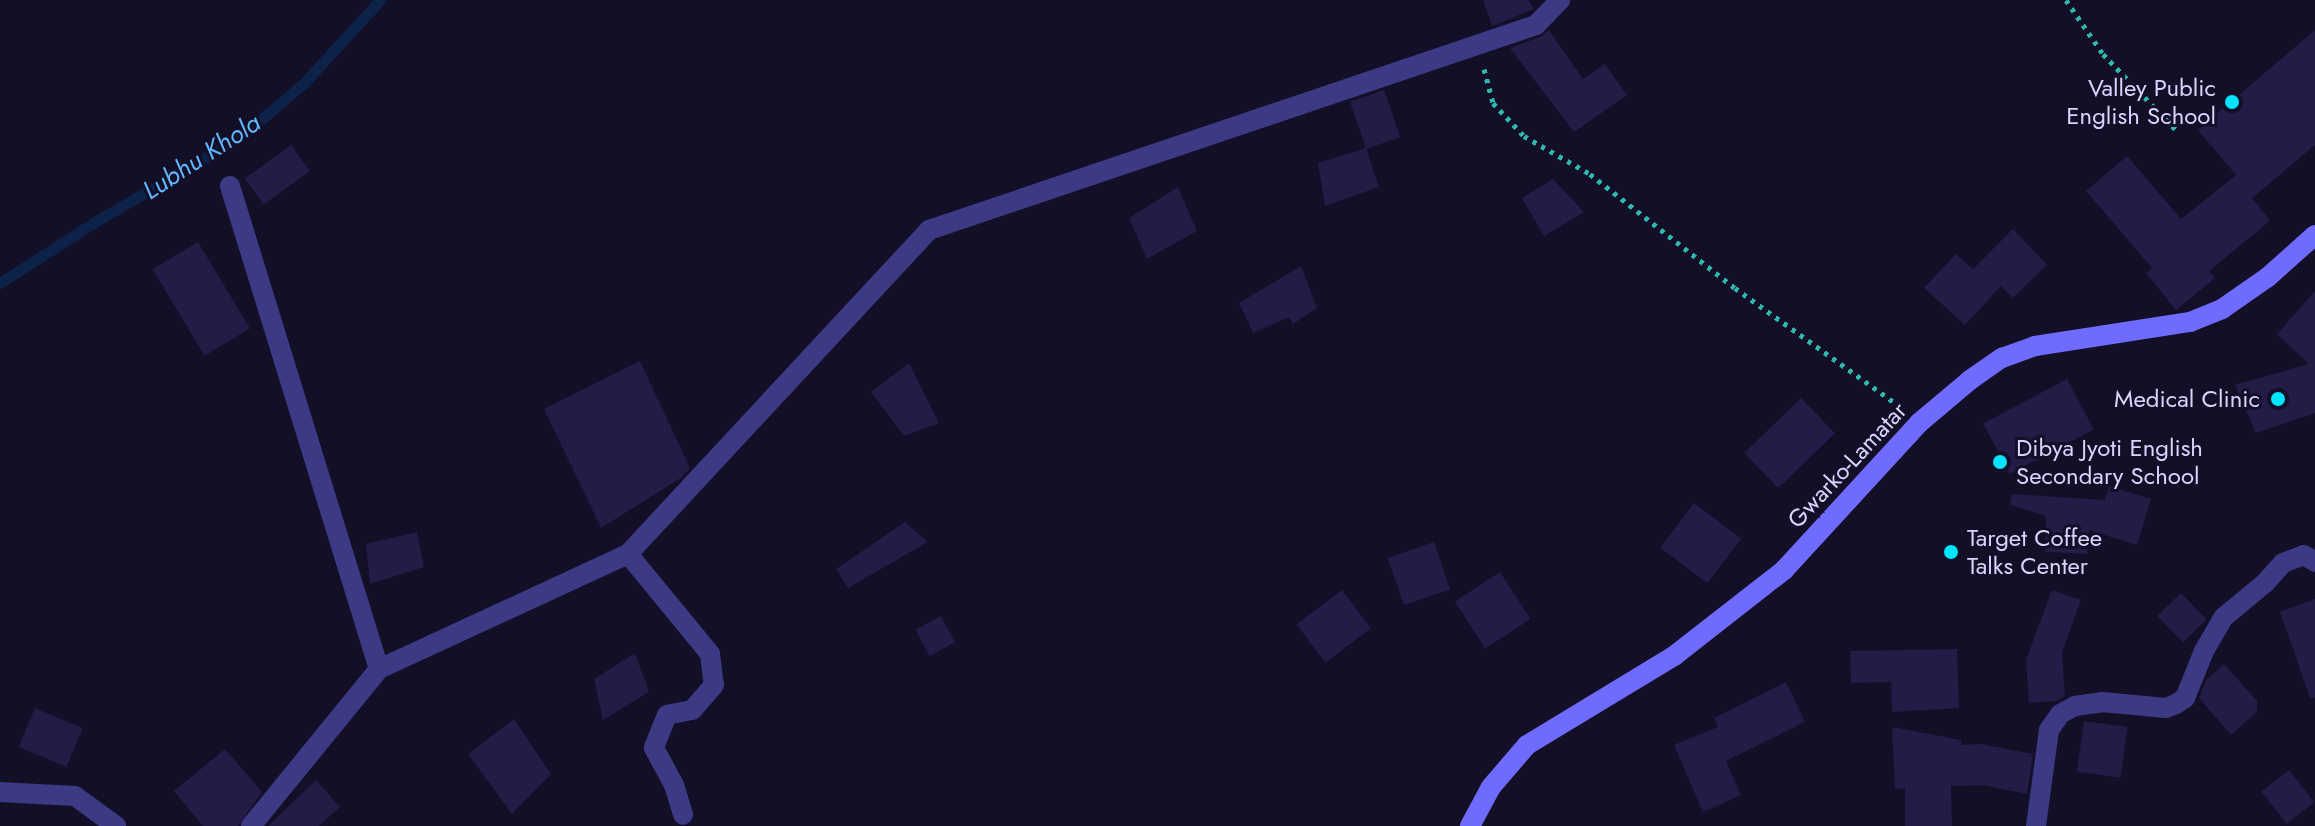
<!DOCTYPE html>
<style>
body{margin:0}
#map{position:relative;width:2315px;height:826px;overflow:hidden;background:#130f26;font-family:Jost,sans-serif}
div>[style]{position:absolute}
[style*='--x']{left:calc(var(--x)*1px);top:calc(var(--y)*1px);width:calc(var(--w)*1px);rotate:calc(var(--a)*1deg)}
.stream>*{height:11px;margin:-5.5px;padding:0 5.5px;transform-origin:5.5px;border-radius:5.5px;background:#0c2248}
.building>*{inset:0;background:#241b47;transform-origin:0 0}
.path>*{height:5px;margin-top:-2.5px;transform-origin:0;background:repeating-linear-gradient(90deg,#2fb8b0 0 4px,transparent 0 10px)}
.minor>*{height:20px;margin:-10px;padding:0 10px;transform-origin:10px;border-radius:10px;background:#3d3a85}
.secondary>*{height:20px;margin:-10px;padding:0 10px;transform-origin:10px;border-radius:10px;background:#6f6bff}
.dots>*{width:22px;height:22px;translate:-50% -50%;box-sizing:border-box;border:4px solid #130f26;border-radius:50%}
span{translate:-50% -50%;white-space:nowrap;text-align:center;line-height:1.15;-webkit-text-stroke:6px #130f26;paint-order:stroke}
.poi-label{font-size:24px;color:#d9d4ff}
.right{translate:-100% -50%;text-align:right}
.left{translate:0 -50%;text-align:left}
.street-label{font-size:24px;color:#d9d4ff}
.water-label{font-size:26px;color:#62b6ff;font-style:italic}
</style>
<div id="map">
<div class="stream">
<i style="--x:0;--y:283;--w:111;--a:-32.8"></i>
<i style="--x:93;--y:223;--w:169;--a:-30.2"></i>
<i style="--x:239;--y:138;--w:85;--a:-40.2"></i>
<i style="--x:304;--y:83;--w:113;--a:-47.5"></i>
</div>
<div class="building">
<i style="clip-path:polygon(1483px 0,1528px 0,1534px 9px,1492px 26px)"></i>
<i style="clip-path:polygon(1549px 30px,1583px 79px,1605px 64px,1627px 95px,1574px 132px,1510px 48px,1540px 37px)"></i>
<i style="clip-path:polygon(2315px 30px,2315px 145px,2252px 198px,2270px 221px,2209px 271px,2215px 278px,2176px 310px,2146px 273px,2152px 268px,2086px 191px,2127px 156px,2181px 219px,2236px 175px,2198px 130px)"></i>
<i style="left:1384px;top:90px;width:50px;height:36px;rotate:71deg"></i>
<i style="left:291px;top:145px;width:32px;height:57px;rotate:54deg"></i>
<i style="clip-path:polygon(1366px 148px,1379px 187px,1325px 206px,1318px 163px)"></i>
<i style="clip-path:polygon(1553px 179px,1584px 212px,1544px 236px,1522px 198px)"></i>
<i style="clip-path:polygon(1178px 187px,1197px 231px,1147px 259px,1129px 218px)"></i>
<i style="clip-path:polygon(2013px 229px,2047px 265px,2013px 298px,2001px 286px,1965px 325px,1924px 288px,1956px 254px,1973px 269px)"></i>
<i style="left:198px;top:242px;width:101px;height:53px;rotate:59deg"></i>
<i style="clip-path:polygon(1301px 266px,1317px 308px,1293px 324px,1289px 317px,1253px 333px,1239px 303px)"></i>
<i style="clip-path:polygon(2315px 291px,2315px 413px,2256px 433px,2235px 385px,2309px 364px,2277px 334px)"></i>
<i style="clip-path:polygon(640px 361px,690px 468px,681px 478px,601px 528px,544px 409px)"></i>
<i style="clip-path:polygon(909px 363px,939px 423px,904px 436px,871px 392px)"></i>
<i style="left:2067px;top:379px;width:57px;height:95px;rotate:62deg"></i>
<i style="left:1801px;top:398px;width:49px;height:79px;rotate:46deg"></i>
<i style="clip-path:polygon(2109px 486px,2151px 499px,2137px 545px,2089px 530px,2087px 554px,2045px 552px,2046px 516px,2010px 505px,2012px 494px,2105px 500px)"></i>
<i style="left:1694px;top:503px;width:59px;height:56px;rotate:37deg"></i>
<i style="clip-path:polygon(905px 522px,928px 542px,848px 588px,836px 569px)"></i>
<i style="clip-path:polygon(417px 532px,424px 567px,370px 584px,366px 544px)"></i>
<i style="left:1434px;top:542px;width:50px;height:49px;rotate:71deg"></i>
<i style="left:1500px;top:572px;width:56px;height:54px;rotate:57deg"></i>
<i style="left:1342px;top:590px;width:48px;height:57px;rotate:53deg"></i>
<i style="clip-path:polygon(2052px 590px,2081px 600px,2062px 652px,2065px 696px,2057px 701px,2029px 703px,2026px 660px)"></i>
<i style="left:2181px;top:593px;width:37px;height:33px;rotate:46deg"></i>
<i style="clip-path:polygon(2315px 599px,2315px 698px,2310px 698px,2280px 612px)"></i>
<i style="left:941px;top:616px;width:30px;height:29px;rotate:62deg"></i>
<i style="clip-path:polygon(1957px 649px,1959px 708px,1892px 712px,1891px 682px,1851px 683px,1850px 651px)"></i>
<i style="clip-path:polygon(635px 653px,649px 692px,603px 720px,594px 679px)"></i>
<i style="clip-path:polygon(2224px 664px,2257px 701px,2257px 712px,2231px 735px,2199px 698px,2206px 680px)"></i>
<i style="clip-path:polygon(1786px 682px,1805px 722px,1726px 761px,1741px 795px,1703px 812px,1674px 745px,1718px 727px,1714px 718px)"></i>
<i style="left:35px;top:708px;width:52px;height:42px;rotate:23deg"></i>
<i style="clip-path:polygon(514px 719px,551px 774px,512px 814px,468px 754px)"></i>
<i style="left:2084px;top:721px;width:44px;height:51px;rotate:8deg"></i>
<i style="clip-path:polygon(1892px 727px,1961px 740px,1961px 745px,1981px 744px,2033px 754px,2027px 794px,1982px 785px,1951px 786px,1952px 826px,1905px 826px,1905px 788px,1895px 789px)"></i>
<i style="clip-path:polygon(225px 749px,262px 792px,238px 826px,203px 826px,174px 791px)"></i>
<i style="left:2289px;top:770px;width:41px;height:35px;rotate:52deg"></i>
<i style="clip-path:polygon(316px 780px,340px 807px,319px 826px,268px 826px)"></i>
</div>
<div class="path">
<i style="--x:2066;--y:0;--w:65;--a:55.6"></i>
<i style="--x:2103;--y:54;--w:108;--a:46.1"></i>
<i style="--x:1484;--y:69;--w:35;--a:75"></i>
<i style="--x:1493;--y:103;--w:45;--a:46.8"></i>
<i style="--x:1524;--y:136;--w:76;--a:29.9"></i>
<i style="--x:1590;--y:174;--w:184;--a:38.2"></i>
<i style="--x:1735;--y:288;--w:201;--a:35.7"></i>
</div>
<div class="minor">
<i style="--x:230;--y:186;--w:505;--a:72.86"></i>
<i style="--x:628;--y:554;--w:129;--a:50.6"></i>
<i style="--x:710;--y:654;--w:31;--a:83"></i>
<i style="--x:714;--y:685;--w:33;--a:131"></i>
<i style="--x:692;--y:710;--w:25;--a:169"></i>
<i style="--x:667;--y:715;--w:35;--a:112"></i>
<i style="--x:654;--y:748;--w:42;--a:61.6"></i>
<i style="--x:674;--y:785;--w:31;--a:73"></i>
<i style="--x:0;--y:792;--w:75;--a:3.1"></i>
<i style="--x:75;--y:796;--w:51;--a:36.2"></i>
<i style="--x:251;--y:826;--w:203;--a:-50.8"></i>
<i style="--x:379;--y:669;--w:274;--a:-24.8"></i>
<i style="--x:628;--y:554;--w:442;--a:-47.1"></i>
<i style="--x:929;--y:230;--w:641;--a:-18.66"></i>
<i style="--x:1536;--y:25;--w:35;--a:-46"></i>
<i style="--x:2036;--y:826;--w:97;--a:-82.3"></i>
<i style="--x:2049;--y:730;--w:19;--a:-55"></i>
<i style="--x:2060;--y:714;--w:17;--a:-28"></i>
<i style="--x:2075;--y:706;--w:27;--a:-8"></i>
<i style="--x:2102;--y:702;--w:64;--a:5.4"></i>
<i style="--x:2166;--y:708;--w:11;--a:-22"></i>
<i style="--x:2176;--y:704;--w:11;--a:-34"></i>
<i style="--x:2185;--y:698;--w:51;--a:-68"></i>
<i style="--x:2204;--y:651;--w:39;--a:-60"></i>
<i style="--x:2224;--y:617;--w:53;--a:-39.7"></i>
<i style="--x:2265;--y:583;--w:27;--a:-48"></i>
<i style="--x:2283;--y:563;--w:22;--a:-21"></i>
<i style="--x:2304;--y:555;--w:13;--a:32"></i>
</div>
<div class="secondary">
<i style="--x:1470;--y:826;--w:44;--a:-61.7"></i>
<i style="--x:1491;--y:787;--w:55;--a:-49.4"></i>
<i style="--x:1527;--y:745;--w:172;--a:-31.2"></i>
<i style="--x:1674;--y:656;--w:140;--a:-38"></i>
<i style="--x:1784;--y:570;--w:200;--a:-47.4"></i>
<i style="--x:1919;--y:423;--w:67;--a:-40.1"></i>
<i style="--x:1970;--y:380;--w:39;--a:-35"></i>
<i style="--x:2002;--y:358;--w:35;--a:-20"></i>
<i style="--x:2035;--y:346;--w:157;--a:-8.8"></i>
<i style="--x:2190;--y:322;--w:35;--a:-22"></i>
<i style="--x:2222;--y:309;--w:56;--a:-34.8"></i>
<i style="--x:2268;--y:277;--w:63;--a:-41.8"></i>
</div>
<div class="dots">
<i style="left:2232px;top:102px;background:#00e5ff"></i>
<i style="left:2278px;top:399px;background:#00e5ff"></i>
<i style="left:2000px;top:462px;background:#00e5ff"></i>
<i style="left:1951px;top:552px;background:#00e5ff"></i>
</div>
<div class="poi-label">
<span class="right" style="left:2216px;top:102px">Valley Public<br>English School</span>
<span class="right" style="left:2260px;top:399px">Medical Clinic</span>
<span class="left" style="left:2016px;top:462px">Dibya Jyoti English<br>Secondary School</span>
<span class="left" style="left:1967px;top:552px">Target Coffee<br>Talks Center</span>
</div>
<div class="street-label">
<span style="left:1847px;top:465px;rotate:-47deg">Gwarko-Lamatar</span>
</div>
<div class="water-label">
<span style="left:202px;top:157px;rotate:-33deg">Lubhu Khola</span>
</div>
</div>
